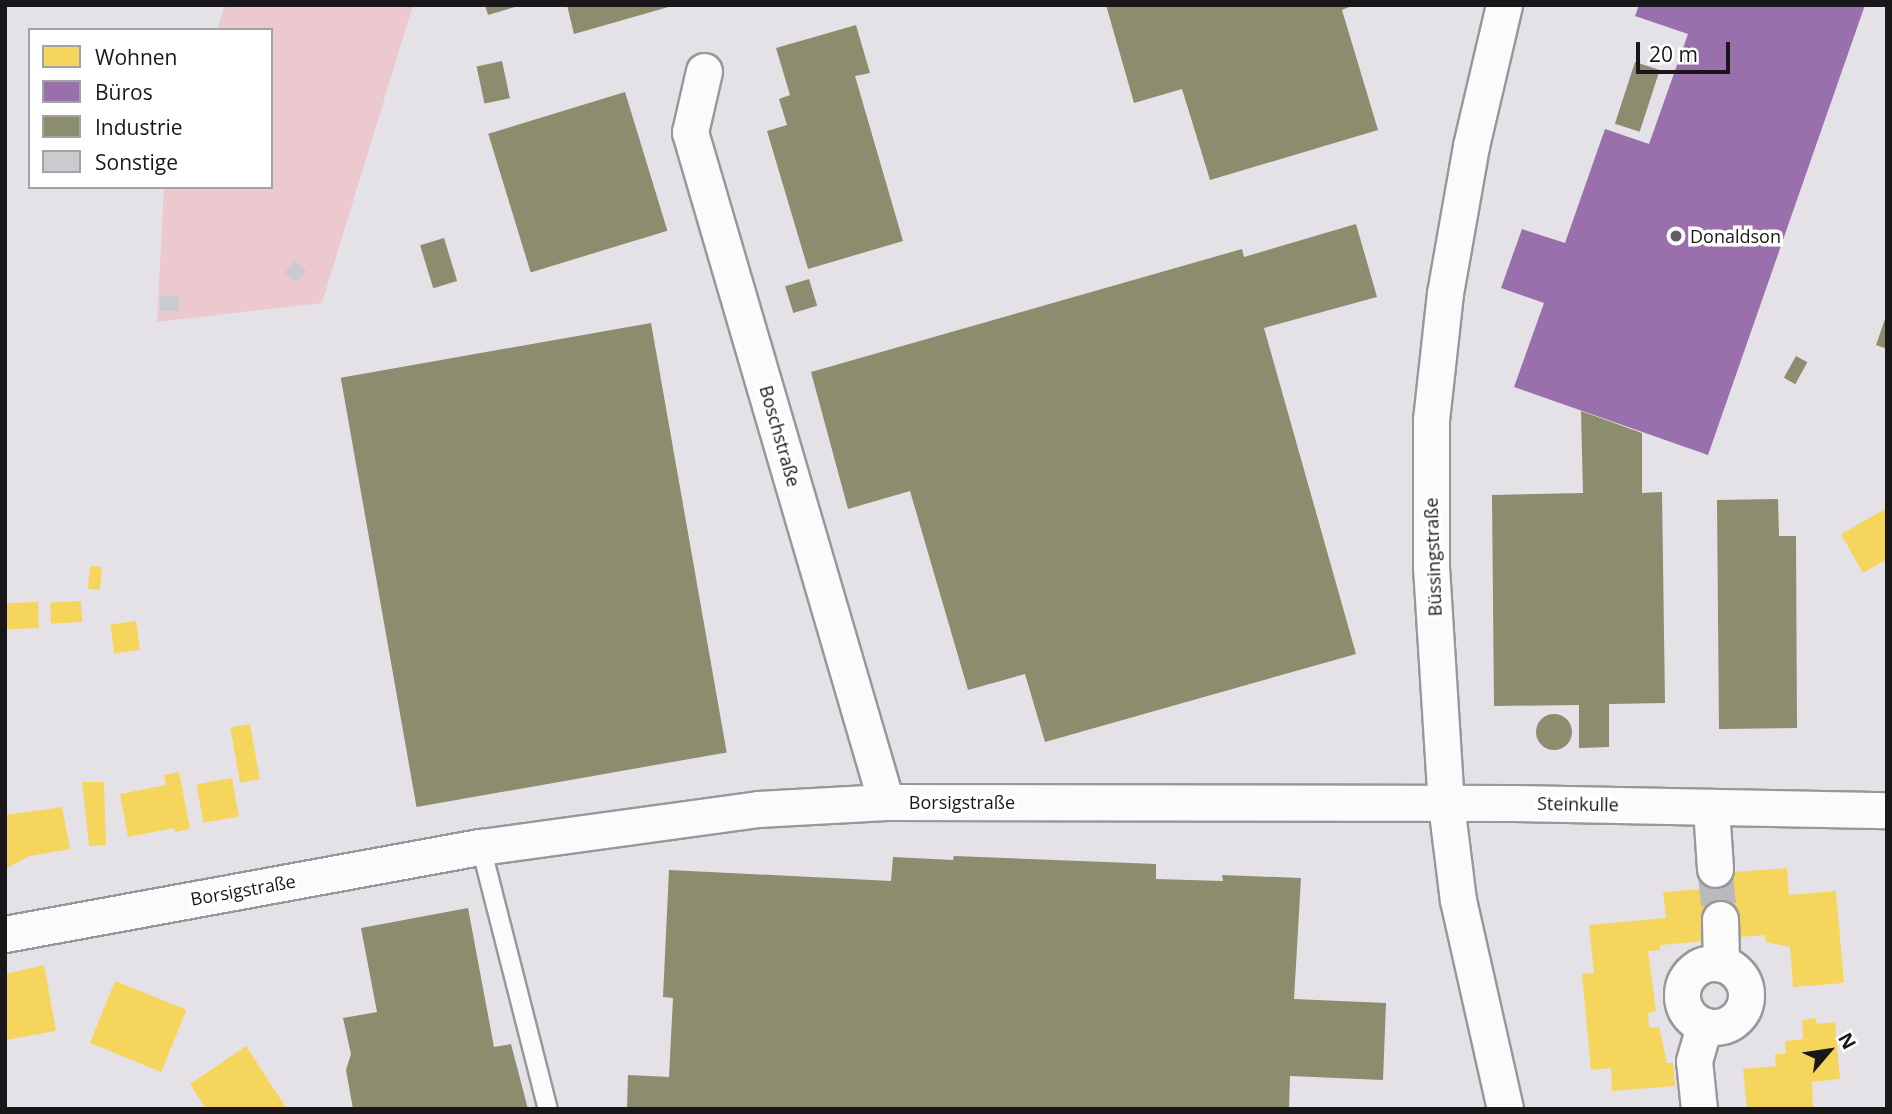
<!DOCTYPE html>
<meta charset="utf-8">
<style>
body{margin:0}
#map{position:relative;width:1892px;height:1114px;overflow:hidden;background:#e5e2e7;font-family:"Open Sans",sans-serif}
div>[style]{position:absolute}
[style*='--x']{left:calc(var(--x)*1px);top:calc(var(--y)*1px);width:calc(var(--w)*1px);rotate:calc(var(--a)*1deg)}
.green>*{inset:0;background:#ecc8cf}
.homes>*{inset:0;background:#f6d55c;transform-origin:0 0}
.offices>*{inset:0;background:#9970ab}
.industry>*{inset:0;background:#8c8c6e;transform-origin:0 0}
.round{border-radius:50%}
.building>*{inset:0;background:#cbcace;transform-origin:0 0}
.minor-tunnel>*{height:35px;margin-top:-17.5px;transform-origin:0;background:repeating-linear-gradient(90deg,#bcb9be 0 35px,transparent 0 53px)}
.roads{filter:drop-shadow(2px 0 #99979b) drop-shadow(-2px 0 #99979b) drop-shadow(0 2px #99979b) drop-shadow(0 -2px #99979b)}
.service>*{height:18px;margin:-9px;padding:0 9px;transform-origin:9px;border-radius:9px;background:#fbfbfb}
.minor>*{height:35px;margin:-17.5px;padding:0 17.5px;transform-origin:17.5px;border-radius:17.5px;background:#fbfbfb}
.minor>.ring{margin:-17.5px;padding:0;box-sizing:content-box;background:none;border:35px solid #fbfbfb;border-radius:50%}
.dots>*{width:19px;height:19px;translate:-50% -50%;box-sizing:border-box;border:4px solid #fff;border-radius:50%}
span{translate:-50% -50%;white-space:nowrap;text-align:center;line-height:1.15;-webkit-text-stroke:7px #fff;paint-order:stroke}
.poi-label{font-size:18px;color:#19171a}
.left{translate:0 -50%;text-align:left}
.street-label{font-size:18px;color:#19171a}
.frame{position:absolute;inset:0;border:7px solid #19171a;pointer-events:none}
.legend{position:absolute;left:28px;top:28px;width:245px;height:161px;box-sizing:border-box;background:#fff;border:2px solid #a3a2a3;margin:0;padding:9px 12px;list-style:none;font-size:21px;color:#19171a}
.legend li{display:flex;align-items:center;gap:14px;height:35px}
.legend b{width:35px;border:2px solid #a3a2a3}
.north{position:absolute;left:1794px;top:1016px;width:70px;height:70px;-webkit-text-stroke:5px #fff;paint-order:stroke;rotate:61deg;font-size:19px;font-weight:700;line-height:28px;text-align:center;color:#19171a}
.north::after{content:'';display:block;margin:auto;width:24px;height:32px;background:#19171a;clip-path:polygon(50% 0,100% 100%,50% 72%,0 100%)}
.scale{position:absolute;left:1636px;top:42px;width:94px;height:32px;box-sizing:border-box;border:4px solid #19171a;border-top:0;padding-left:9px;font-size:21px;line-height:24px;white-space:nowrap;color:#19171a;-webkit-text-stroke:5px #fff;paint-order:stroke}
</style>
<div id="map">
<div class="green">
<i style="clip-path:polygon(225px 5px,413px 5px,322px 303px,157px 322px,164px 187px,271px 187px,271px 30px,217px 30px)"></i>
</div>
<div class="homes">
<i style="clip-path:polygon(1887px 508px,1887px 559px,1863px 573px,1841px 534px)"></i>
<i style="left:90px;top:566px;width:12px;height:23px;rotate:5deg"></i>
<i style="left:81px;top:601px;width:21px;height:31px;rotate:87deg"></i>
<i style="left:38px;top:602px;width:26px;height:33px;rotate:88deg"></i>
<i style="left:136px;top:621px;width:29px;height:26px;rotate:82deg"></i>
<i style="left:250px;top:724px;width:56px;height:20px;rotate:80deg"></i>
<i style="clip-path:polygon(179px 772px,190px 829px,175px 832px,174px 828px,128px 837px,120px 794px,166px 785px,164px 775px)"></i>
<i style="left:232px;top:778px;width:39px;height:36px;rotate:80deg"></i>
<i style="clip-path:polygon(82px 782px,104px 782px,106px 845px,89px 846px)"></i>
<i style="clip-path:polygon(62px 807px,70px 849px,30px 856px,5px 869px,5px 815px)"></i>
<i style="clip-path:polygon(1734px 868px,1735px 872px,1787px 868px,1789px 895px,1836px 891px,1844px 983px,1793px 987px,1790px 947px,1766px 942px,1765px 935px,1740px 937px,1738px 918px,1705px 921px,1707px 941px,1660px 945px,1660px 950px,1648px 951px,1656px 1011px,1648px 1013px,1649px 1028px,1659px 1027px,1667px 1063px,1673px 1063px,1675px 1086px,1612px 1091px,1611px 1068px,1591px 1070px,1582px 974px,1594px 973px,1589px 925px,1666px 918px,1663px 892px,1703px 889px,1701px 870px)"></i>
<i style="clip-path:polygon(44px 965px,56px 1031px,5px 1040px,5px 974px)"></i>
<i style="left:115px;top:981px;width:77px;height:67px;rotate:22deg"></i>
<i style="clip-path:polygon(1816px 1018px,1816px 1024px,1835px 1022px,1840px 1079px,1812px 1082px,1813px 1109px,1747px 1109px,1743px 1069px,1776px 1066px,1775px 1054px,1786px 1054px,1785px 1041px,1803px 1039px,1802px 1020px)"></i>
<i style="clip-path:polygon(246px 1046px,268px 1080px,287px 1109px,206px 1109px,190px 1084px)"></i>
</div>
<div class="offices">
<i style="clip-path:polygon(1639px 5px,1865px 5px,1708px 455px,1514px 387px,1544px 303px,1501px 288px,1522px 229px,1565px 243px,1605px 129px,1649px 144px,1688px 34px,1635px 16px)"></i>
</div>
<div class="industry">
<i style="clip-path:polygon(485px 5px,518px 5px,518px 6px,488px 15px)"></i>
<i style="clip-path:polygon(567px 5px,672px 5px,672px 6px,574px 34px)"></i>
<i style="clip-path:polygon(1106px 5px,1354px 5px,1342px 10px,1378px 130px,1210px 180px,1182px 89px,1134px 103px)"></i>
<i style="clip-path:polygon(856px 25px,870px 73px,855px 76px,903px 241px,808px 269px,767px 131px,787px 125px,779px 99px,790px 95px,776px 48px)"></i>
<i style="left:502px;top:61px;width:38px;height:26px;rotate:78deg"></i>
<i style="left:1635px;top:62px;width:26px;height:65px;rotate:18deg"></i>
<i style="left:625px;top:92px;width:145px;height:143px;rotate:73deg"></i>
<i style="clip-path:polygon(1356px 224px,1377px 297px,1264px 328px,1356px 654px,1045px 742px,1025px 674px,968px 690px,910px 491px,848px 509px,811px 372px,1242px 249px,1244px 257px)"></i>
<i style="left:444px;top:238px;width:45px;height:25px;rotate:73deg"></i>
<i style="left:809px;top:279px;width:28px;height:25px;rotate:73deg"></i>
<i style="clip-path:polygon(1886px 316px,1887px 316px,1887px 349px,1876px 345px)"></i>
<i style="left:651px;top:323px;width:436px;height:315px;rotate:80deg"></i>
<i style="left:1796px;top:356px;width:13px;height:25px;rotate:29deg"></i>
<i style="clip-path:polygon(1581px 411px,1642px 433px,1642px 493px,1662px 492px,1665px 703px,1609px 704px,1609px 747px,1579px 748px,1579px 705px,1494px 706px,1492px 495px,1583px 493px)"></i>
<i style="clip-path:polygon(1778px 499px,1779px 536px,1796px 536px,1797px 728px,1719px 729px,1717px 500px)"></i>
<i class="round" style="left:1536px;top:714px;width:36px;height:36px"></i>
<i style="clip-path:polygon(954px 856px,1156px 864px,1156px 879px,1223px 881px,1222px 875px,1301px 878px,1294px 999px,1386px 1003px,1383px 1080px,1290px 1076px,1289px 1109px,627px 1109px,628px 1075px,669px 1077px,673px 998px,663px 997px,669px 870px,891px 881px,893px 857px,953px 860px)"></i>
<i style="clip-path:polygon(468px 908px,494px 1047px,511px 1044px,528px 1109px,353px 1109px,346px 1070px,351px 1054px,343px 1018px,377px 1012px,361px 928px)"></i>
</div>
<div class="building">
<i style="left:295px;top:261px;width:15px;height:15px;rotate:42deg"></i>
<i style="left:179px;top:296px;width:15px;height:19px;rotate:90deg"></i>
</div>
<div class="minor-tunnel">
<i style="--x:1715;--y:869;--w:50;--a:84.3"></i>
</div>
<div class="roads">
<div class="service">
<i style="--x:481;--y:847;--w:270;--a:75.7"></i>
</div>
<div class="minor">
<i style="--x:1504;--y:5;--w:145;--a:103.2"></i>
<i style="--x:1471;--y:146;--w:149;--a:100"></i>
<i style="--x:1445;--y:293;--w:127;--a:96.3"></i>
<i style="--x:1431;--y:419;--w:148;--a:90"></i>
<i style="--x:1431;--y:567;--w:237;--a:86.4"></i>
<i style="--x:1446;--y:804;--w:97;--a:82.9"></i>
<i style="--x:1458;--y:900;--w:214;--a:77.3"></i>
<i style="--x:704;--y:71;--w:63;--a:102.9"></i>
<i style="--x:690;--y:132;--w:698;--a:73.69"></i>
<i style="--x:1711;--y:808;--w:61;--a:86.2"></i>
<i style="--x:1720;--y:919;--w:45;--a:88.7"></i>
<i style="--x:5;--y:934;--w:484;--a:-10.4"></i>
<i style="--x:481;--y:847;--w:280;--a:-7.8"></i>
<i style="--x:758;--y:809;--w:128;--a:-3.1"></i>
<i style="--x:886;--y:802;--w:629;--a:0.09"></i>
<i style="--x:1515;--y:803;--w:372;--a:1.1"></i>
<i class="ring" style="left:1682px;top:963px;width:29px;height:29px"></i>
<i style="--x:1699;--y:1109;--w:48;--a:-95.9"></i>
<i style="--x:1694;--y:1061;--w:37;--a:-74"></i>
</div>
</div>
<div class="dots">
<i style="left:1676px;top:236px;background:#605e62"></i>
</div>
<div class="poi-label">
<span class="left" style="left:1690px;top:236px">Donaldson</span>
</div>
<div class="street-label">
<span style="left:780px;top:436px;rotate:74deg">Boschstraße</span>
<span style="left:1433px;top:557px;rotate:-92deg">Büssingstraße</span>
<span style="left:962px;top:802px">Borsigstraße</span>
<span style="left:1578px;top:804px;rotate:1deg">Steinkulle</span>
<span style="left:243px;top:890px;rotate:-10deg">Borsigstraße</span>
</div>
<div class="frame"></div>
<ul class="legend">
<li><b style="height:19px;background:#f6d55c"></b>Wohnen</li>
<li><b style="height:19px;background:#9970ab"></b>Büros</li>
<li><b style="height:19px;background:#8c8c6e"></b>Industrie</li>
<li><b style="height:19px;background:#cbcace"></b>Sonstige</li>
</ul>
<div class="north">N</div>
<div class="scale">20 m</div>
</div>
